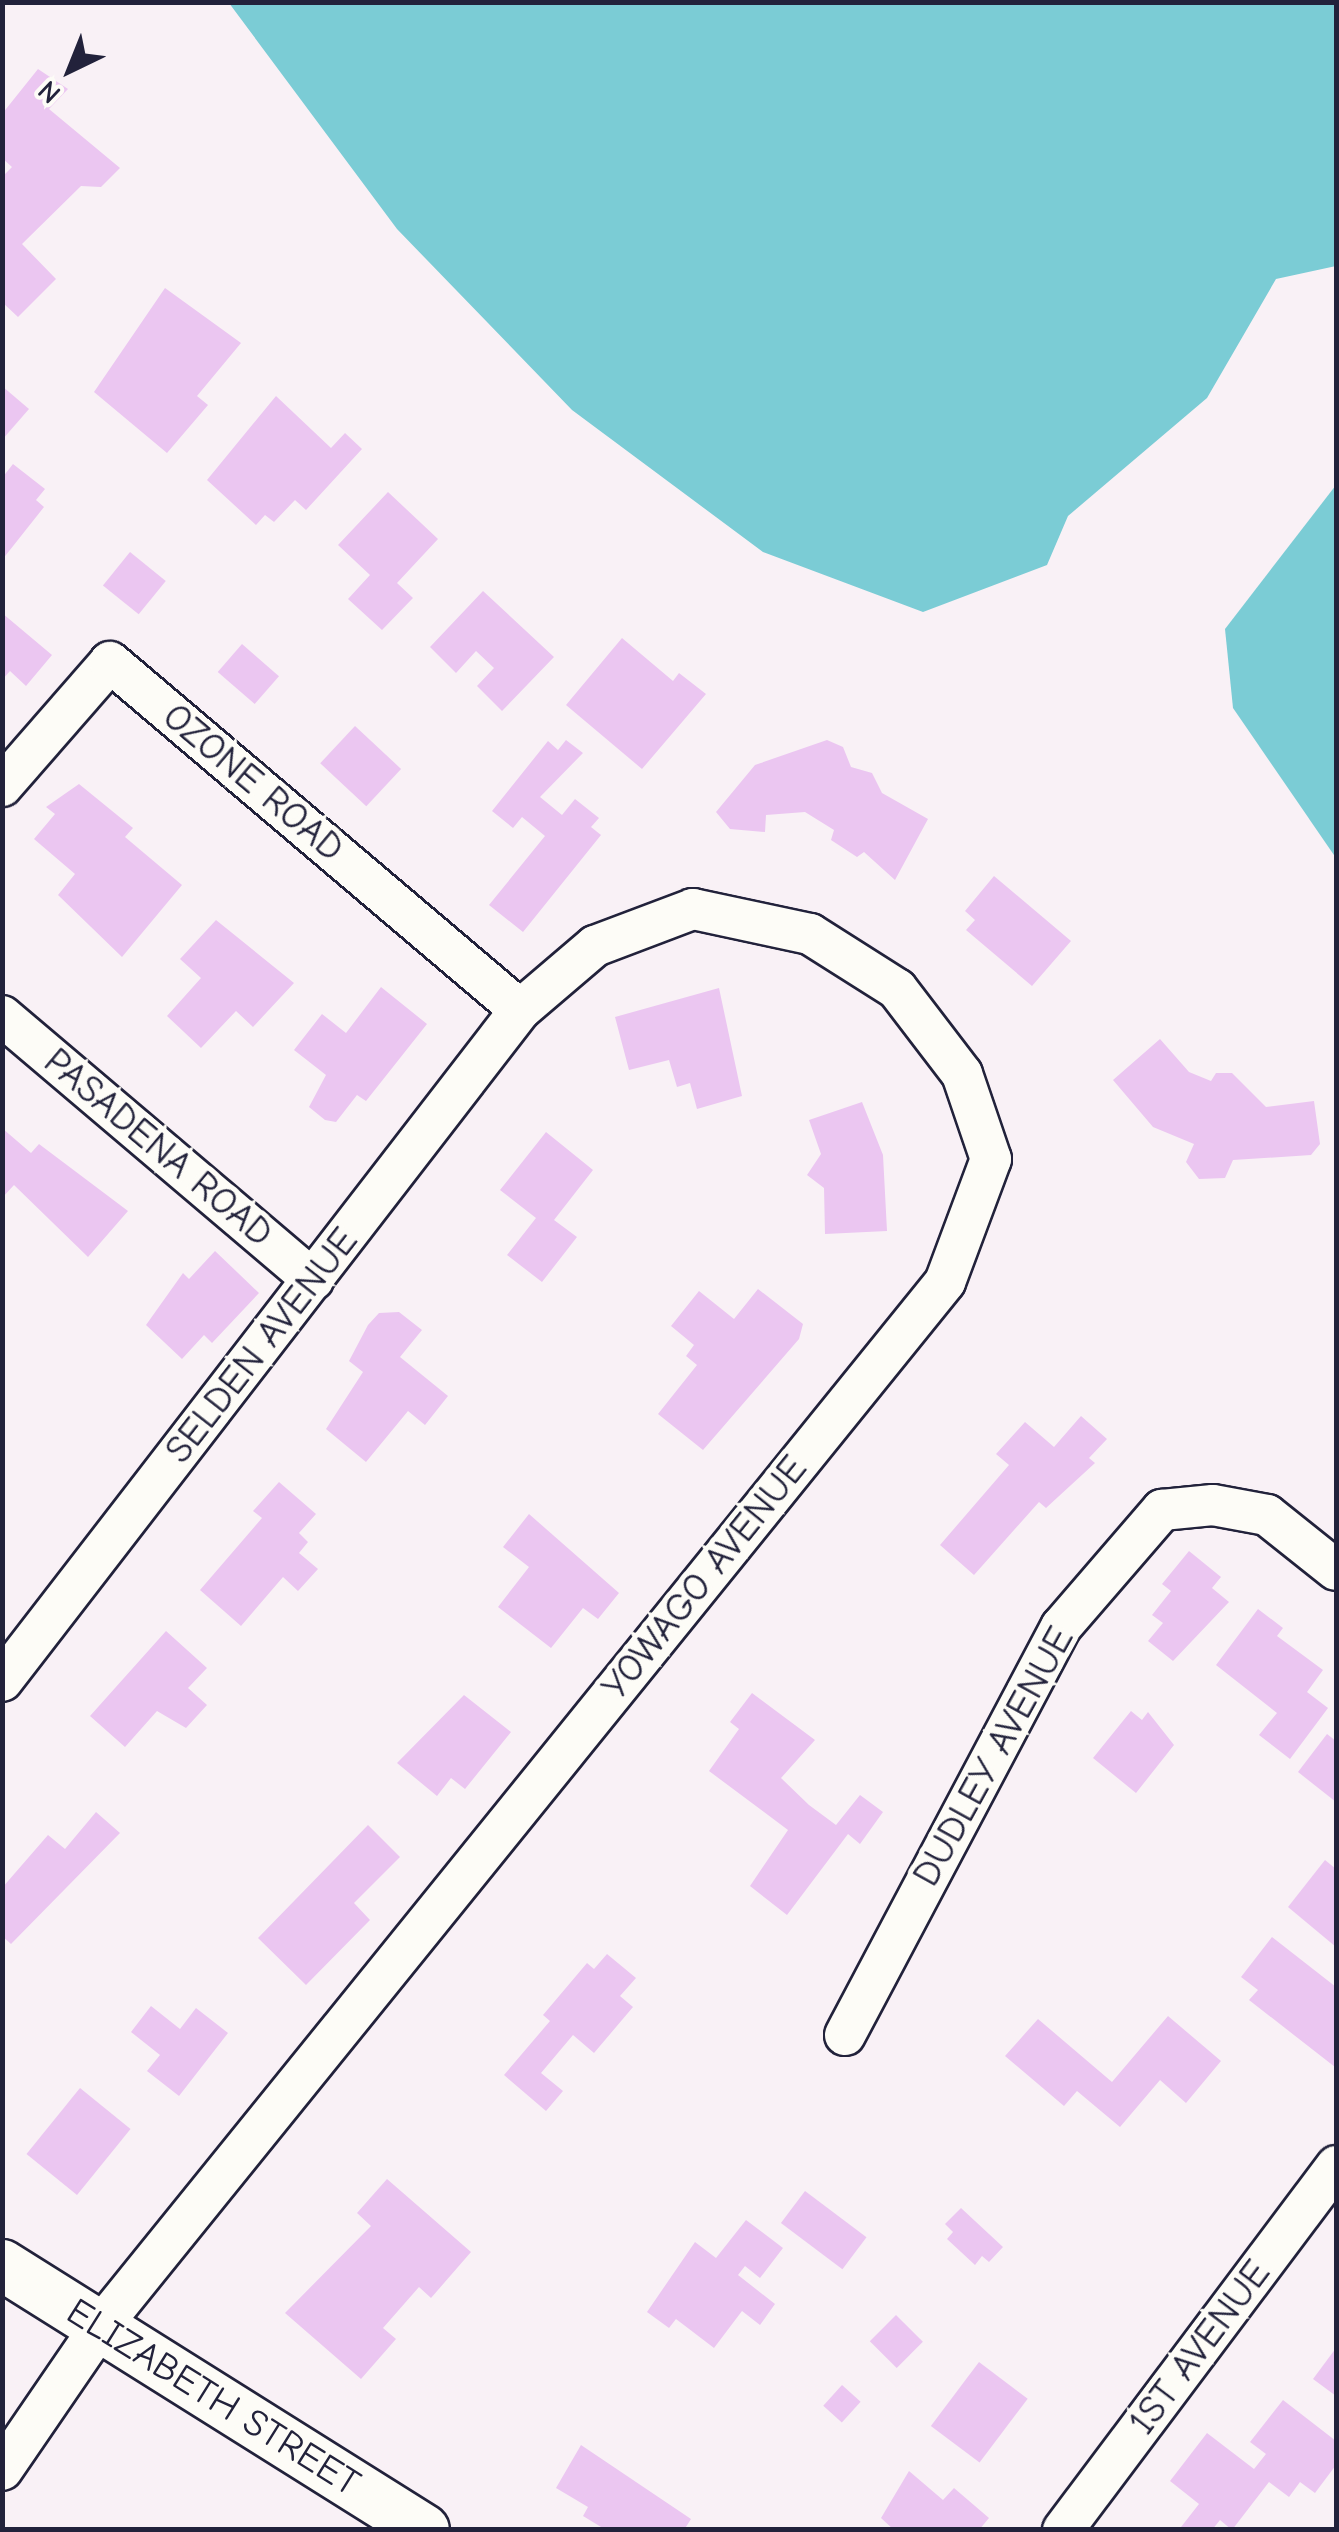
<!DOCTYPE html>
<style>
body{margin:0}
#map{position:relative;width:1339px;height:2532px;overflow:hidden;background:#f9f1f6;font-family:"Comic Neue",sans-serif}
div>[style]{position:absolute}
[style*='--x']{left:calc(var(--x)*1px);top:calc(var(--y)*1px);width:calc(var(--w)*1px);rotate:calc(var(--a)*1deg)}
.water>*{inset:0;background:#7bccd5}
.building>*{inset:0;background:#ebc6f1;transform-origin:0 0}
.roads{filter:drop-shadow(2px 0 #22223b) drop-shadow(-2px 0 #22223b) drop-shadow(0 2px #22223b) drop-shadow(0 -2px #22223b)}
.minor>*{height:40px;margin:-20px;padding:0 20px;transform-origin:20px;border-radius:20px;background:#fdfcf7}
.major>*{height:50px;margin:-25px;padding:0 25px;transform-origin:25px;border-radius:25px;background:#fdfcf7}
span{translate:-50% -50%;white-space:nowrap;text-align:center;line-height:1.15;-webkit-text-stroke:10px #fdfcf7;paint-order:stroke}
.street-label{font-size:38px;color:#22223b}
.frame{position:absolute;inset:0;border:5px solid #22223b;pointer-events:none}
.north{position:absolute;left:20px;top:20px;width:100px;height:100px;-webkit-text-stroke:8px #fdfcf7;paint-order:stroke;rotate:223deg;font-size:28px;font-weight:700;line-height:40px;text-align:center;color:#22223b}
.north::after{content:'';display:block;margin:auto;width:35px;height:45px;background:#22223b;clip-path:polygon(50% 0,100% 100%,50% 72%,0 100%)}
</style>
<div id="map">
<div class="water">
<i style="clip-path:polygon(229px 3px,1336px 3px,1336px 266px,1276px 279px,1207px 398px,1068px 516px,1047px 565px,923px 612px,763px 552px,572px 410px,397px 229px)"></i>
<i style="clip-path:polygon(1336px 485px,1336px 858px,1233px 708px,1225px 629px)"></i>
</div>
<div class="building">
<i style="clip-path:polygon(38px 69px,68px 89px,49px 109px,120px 168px,101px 187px,81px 186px,22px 244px,56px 279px,18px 317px,2px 302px,2px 177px,12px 167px,2px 158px,2px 114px)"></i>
<i style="clip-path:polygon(165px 288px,241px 343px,197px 396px,208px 405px,167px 453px,94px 392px)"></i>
<i style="clip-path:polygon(2px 386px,29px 409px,2px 440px)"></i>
<i style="clip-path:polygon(276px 396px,331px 448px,345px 433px,362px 449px,306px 510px,295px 500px,274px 522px,265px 515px,256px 525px,207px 480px)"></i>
<i style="clip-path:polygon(13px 464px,45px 489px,36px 500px,44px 507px,2px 560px,2px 478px)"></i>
<i style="clip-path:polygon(388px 492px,438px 539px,397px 583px,413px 598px,382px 630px,348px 599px,370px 575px,338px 545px)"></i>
<i style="left:130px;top:552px;width:46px;height:43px;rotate:39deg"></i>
<i style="clip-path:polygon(483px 591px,554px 657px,502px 711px,477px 686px,494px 668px,476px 651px,456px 673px,430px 647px)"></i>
<i style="clip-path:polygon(2px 613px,52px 655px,26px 686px,10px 671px,2px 680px)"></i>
<i style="clip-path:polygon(622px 638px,673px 681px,679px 673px,706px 694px,642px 769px,566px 705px)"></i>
<i style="left:242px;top:644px;width:49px;height:37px;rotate:41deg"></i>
<i style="left:355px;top:726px;width:63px;height:51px;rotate:43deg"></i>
<i style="clip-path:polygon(566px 740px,583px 753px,540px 797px,562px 815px,575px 799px,599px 818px,591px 827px,601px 835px,523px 932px,489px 905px,545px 836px,522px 817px,513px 828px,492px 811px,548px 741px,558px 750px)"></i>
<i style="clip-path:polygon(827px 740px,843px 747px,851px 767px,872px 773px,882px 793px,928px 819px,895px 880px,864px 852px,857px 857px,831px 840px,834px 830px,805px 812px,766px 815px,765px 832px,730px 829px,716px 812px,755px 765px)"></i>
<i style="clip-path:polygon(79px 784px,133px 828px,125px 837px,182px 885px,122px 957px,58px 895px,75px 874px,34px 839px,55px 814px,46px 807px)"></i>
<i style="clip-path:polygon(994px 876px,1071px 941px,1032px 986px,966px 930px,975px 920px,965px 911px)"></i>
<i style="clip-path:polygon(216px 920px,294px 983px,253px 1027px,236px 1011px,201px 1048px,167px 1016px,201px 978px,180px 959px)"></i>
<i style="clip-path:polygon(381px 987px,427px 1024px,366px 1101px,357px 1095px,336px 1122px,325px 1120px,309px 1107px,326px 1075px,294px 1050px,322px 1014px,346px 1033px)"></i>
<i style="clip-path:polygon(719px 988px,742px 1096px,697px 1109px,690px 1083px,677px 1087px,669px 1060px,629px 1070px,615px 1017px)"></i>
<i style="clip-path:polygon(1160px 1039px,1189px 1072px,1211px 1081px,1216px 1073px,1232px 1073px,1266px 1107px,1314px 1101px,1320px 1144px,1311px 1155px,1233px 1160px,1225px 1178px,1199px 1179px,1186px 1162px,1194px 1144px,1153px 1127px,1113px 1080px)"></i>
<i style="clip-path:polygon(862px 1102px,883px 1155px,887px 1231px,825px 1234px,824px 1188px,807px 1175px,821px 1154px,809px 1120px)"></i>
<i style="clip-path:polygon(2px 1128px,31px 1153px,39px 1144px,128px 1211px,88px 1257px,14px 1185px,2px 1198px)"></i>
<i style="clip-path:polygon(546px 1132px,593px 1170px,554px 1220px,577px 1237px,542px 1282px,507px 1255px,536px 1218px,500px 1190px)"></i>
<i style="clip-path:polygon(215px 1251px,259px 1293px,212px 1343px,204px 1335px,182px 1359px,146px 1325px,183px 1273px,189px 1279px)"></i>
<i style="clip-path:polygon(758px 1289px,803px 1324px,799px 1339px,703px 1450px,658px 1414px,697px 1365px,686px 1356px,694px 1345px,671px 1326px,699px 1291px,734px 1319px)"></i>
<i style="clip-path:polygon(399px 1312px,422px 1330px,400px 1357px,448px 1396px,425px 1425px,408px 1411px,366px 1462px,326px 1429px,363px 1372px,349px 1361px,368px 1325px,379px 1313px)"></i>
<i style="clip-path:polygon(1081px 1416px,1107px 1439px,1089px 1458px,1095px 1463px,1046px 1508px,1039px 1502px,974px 1575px,940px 1545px,1009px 1465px,996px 1454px,1025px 1422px,1054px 1447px)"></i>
<i style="clip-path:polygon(279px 1482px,316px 1514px,299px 1533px,308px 1542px,299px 1553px,318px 1569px,298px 1591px,283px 1577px,241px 1626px,200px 1590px,262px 1518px,253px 1511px)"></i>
<i style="clip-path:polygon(529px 1514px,619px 1593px,598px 1619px,583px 1608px,551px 1648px,498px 1607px,529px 1567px,503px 1547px)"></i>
<i style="clip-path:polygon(1189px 1551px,1221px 1577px,1212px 1588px,1229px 1602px,1173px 1661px,1148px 1641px,1163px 1623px,1152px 1615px,1171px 1591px,1162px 1584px)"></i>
<i style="clip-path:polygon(1258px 1609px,1283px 1628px,1277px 1636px,1323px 1670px,1307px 1692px,1328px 1708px,1290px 1759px,1259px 1735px,1277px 1713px,1216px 1665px)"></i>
<i style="clip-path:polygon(166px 1631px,207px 1668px,188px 1688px,207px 1705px,186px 1728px,157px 1711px,125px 1747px,90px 1716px)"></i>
<i style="clip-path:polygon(752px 1693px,815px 1740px,781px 1778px,809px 1805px,836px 1825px,860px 1795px,883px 1812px,860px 1844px,848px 1834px,787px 1915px,750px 1886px,788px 1830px,709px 1771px,739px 1729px,730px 1722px)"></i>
<i style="clip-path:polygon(464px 1695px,511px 1732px,465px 1789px,451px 1778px,437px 1796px,397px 1763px)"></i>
<i style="clip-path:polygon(1131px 1711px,1142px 1720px,1148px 1712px,1174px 1745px,1136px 1793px,1093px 1758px)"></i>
<i style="clip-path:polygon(1327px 1734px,1336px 1741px,1336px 1802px,1298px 1772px)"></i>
<i style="clip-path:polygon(96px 1812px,120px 1833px,11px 1944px,2px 1936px,2px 1888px,48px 1835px,65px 1849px)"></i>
<i style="clip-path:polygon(368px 1825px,400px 1857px,354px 1903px,370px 1920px,306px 1985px,258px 1938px)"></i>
<i style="clip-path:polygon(1325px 1860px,1336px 1869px,1336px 1947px,1288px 1907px)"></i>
<i style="clip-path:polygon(1272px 1937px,1336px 1987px,1335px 2067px,1249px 2000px,1258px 1990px,1241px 1977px)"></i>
<i style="clip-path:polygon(607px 1954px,636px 1978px,620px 1996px,633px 2007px,594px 2053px,573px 2035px,541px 2073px,563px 2091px,546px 2111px,504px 2075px,550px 2021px,543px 2015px,587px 1963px,594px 1969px)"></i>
<i style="clip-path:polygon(151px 2006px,180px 2029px,196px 2008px,228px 2033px,179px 2096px,147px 2071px,160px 2055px,131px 2032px)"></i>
<i style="clip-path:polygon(1168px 2016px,1221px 2061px,1186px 2103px,1160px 2080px,1120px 2127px,1077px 2091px,1064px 2106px,1005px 2056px,1038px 2019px,1112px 2082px)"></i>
<i style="left:80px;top:2088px;width:65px;height:85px;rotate:39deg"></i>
<i style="clip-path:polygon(387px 2179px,471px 2252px,431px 2298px,419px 2287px,383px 2328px,396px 2339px,361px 2379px,285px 2313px,371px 2226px,357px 2213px)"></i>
<i style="left:805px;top:2191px;width:77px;height:40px;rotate:37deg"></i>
<i style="clip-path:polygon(961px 2208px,1003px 2247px,989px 2262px,982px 2256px,975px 2265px,947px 2239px,953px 2232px,945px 2224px)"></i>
<i style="clip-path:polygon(746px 2220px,783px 2248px,760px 2278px,745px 2266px,738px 2275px,775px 2304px,760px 2325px,742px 2311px,714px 2348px,676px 2319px,669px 2328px,647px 2312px,695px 2242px,716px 2258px)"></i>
<i style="left:896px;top:2315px;width:38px;height:37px;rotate:45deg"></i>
<i style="clip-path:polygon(1336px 2348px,1336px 2396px,1313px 2379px)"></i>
<i style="left:979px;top:2362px;width:61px;height:80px;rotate:37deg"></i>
<i style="left:842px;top:2385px;width:25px;height:28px;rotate:42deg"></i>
<i style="clip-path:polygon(1283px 2400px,1336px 2441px,1336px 2465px,1315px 2493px,1300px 2482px,1289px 2497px,1269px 2482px,1232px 2530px,1220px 2520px,1212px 2530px,1181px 2527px,1199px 2504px,1170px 2481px,1207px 2433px,1254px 2469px,1266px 2454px,1250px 2442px)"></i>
<i style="clip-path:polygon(581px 2445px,691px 2519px,684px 2530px,606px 2530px,583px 2516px,588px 2507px,556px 2488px)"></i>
<i style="clip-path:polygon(909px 2471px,943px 2500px,954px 2488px,989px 2518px,979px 2530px,894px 2530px,881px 2518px)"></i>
</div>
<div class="roads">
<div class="minor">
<i style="--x:2;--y:786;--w:164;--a:-48.9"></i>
<i style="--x:110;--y:662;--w:538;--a:40.32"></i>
<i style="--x:2;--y:1016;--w:408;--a:40.3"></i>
<i style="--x:2;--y:1681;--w:848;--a:-52.33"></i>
<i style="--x:520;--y:1010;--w:99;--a:-40.5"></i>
<i style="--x:595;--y:946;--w:105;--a:-20.7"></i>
<i style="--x:693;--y:909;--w:120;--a:12.1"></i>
<i style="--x:810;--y:934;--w:103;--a:32.3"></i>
<i style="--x:897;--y:989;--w:107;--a:52.6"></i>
<i style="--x:962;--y:1074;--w:90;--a:71.2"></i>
<i style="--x:991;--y:1159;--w:131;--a:110.5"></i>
<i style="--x:945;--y:1282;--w:1344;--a:128.96"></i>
<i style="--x:100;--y:2327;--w:173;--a:124.4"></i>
<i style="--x:845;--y:2035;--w:462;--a:-62.1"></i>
<i style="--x:1061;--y:1627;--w:155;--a:-49.2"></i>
<i style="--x:1162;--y:1510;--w:51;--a:-5.6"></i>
<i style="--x:1213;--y:1505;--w:55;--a:10.5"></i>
<i style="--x:1267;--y:1515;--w:88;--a:38.6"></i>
<i style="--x:1063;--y:2530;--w:455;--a:-53.1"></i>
</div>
<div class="major">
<i style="--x:2;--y:2265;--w:498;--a:32.1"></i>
</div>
</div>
<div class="street-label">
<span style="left:253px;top:783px;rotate:40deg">OZONE ROAD</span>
<span style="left:158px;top:1148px;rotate:40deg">PASADENA ROAD</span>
<span style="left:262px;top:1346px;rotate:-52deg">SELDEN AVENUE</span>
<span style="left:705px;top:1578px;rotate:-51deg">YOWAGO AVENUE</span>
<span style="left:994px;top:1757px;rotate:-61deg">DUDLEY AVENUE</span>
<span style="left:1200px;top:2348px;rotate:-53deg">1ST AVENUE</span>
<span style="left:213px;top:2398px;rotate:32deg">ELIZABETH STREET</span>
</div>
<div class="frame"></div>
<div class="north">N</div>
</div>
